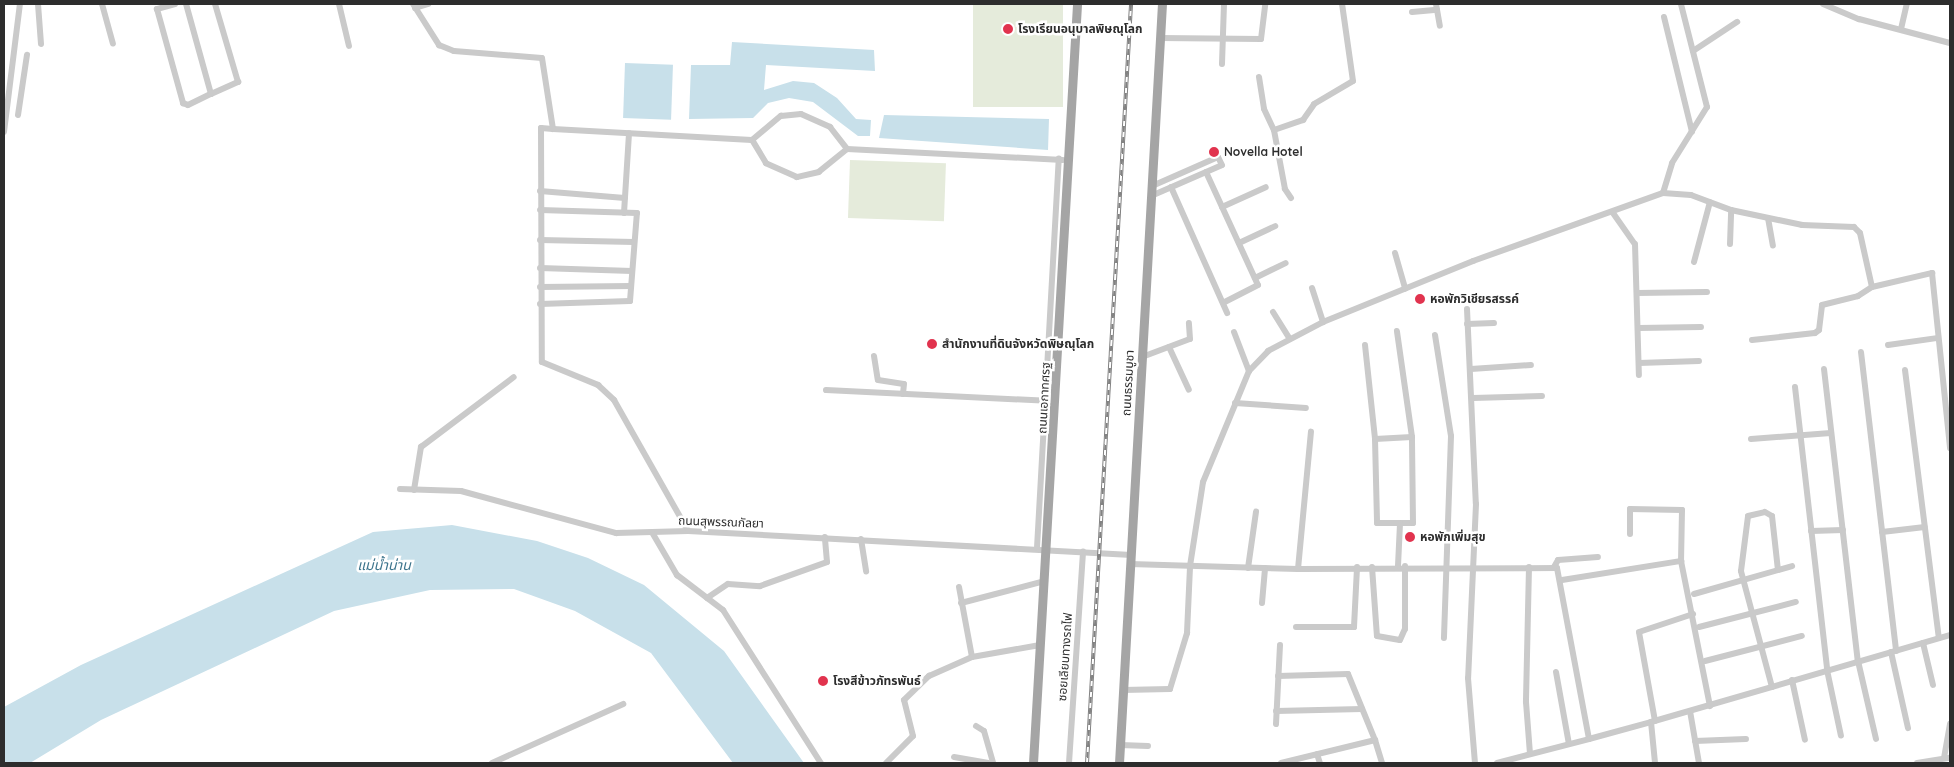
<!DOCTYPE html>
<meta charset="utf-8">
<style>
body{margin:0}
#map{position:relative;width:1954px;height:767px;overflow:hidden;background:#fff;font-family:Quicksand,"Noto Sans Thai",sans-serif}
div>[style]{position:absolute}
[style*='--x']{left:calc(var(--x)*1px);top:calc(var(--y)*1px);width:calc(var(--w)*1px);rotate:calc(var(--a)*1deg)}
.green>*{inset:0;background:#e5ebdb;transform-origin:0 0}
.water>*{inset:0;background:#c8e0ea;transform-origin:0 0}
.minor>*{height:6px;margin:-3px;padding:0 3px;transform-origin:3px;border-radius:3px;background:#cacaca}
.major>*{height:9px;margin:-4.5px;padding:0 4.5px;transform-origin:4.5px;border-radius:4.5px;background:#a5a5a5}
.rail>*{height:4px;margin-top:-2px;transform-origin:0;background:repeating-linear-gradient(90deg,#fff 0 5.5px,#828282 0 11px);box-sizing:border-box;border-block:1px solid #828282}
.dots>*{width:14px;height:14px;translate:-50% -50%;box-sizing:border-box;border:2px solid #fff;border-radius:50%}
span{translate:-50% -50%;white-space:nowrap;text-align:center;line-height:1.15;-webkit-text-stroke:5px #fff;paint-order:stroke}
.poi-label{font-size:12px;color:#2d2d2d;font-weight:700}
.left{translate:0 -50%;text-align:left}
.street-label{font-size:12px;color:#2d2d2d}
.water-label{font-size:14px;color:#3e758d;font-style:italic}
.frame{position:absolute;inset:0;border:5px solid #2d2d2d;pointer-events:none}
</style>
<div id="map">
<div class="green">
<i style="left:973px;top:4px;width:90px;height:103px"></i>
<i style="left:850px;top:160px;width:96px;height:58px;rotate:2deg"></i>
</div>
<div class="water">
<i style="clip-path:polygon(732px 42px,874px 50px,875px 71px,766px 65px,764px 90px,793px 81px,814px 83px,837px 98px,856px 119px,871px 120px,870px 136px,858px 136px,813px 102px,789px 98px,768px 103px,753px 118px,689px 119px,691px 65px,730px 65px)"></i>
<i style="left:625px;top:63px;width:48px;height:55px;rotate:2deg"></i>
<i style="clip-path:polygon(884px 115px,1049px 119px,1048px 150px,879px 138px)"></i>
<i style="clip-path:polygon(452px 525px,537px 541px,588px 558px,644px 585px,724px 651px,804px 763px,733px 763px,651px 653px,575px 611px,514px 589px,430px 590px,334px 611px,101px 720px,30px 763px,4px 763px,4px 707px,81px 665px,373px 532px)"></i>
</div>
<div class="minor">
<i style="--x:38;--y:4;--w:40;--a:85.7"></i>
<i style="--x:102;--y:4;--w:41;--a:74.6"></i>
<i style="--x:175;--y:4;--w:19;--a:164"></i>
<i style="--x:157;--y:9;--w:98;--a:74.5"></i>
<i style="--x:183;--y:103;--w:5;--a:22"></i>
<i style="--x:188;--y:105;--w:25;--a:-26"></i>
<i style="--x:211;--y:94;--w:93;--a:-105.5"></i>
<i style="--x:339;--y:4;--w:43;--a:76.6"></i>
<i style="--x:413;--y:4;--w:49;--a:57.6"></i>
<i style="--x:439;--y:45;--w:16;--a:22"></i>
<i style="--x:454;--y:51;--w:88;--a:4.5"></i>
<i style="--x:542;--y:58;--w:72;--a:81.2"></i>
<i style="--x:553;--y:129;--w:199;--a:3.2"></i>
<i style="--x:1436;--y:4;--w:22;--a:80"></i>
<i style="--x:1823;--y:4;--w:39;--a:23"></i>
<i style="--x:1859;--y:19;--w:94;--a:14.8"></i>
<i style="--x:415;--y:8;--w:14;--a:-17"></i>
<i style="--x:1412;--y:12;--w:25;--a:-5"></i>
<i style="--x:1664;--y:17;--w:118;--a:76.3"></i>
<i style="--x:1901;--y:29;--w:26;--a:-77"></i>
<i style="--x:1160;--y:38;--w:101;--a:0.6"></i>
<i style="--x:1261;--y:39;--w:35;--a:-83"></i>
<i style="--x:1693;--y:51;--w:53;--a:-33.4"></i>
<i style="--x:1222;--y:64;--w:60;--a:-88.1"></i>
<i style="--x:1259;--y:77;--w:32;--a:81"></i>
<i style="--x:1264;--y:109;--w:23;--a:65"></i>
<i style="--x:211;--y:94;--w:30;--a:-24"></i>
<i style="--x:238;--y:82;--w:81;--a:-106.4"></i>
<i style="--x:801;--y:114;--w:32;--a:24"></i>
<i style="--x:830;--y:127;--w:28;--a:52"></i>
<i style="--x:847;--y:149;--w:36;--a:141"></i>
<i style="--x:819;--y:172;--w:23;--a:167"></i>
<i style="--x:797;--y:177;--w:34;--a:-156"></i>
<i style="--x:766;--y:163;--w:27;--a:-121"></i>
<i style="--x:752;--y:140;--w:38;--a:-40"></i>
<i style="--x:781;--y:116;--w:20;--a:-6"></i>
<i style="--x:18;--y:115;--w:61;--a:-81.5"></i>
<i style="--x:553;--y:129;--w:12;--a:-175"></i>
<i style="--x:541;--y:128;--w:234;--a:89.8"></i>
<i style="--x:542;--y:362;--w:61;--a:22.3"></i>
<i style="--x:598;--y:385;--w:22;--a:43"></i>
<i style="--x:614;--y:400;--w:150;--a:60.5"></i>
<i style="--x:4;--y:132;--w:129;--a:-82.9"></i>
<i style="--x:847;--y:149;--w:216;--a:2.9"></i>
<i style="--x:1206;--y:172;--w:124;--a:65.3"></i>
<i style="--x:1258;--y:285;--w:39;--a:153"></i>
<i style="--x:1171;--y:187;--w:138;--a:66"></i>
<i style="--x:540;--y:191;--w:85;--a:4.7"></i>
<i style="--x:1663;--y:193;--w:31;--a:-73"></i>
<i style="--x:1672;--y:163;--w:66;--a:-58"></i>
<i style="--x:1707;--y:107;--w:106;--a:-104.2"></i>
<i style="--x:1151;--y:196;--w:77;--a:-23.6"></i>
<i style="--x:1222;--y:165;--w:9;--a:-117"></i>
<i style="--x:1218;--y:157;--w:72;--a:156.3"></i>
<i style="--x:1291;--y:198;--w:11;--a:-124"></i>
<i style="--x:1285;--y:189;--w:60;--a:-100.6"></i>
<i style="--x:1274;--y:130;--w:31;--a:-19"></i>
<i style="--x:1303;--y:120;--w:19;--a:-55"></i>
<i style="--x:1314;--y:104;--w:45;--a:-30.5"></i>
<i style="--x:1353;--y:81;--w:78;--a:-98.1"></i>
<i style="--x:1222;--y:207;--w:48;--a:-24.4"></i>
<i style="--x:624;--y:213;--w:80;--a:-86.4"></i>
<i style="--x:1613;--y:213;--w:38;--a:55"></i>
<i style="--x:1635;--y:244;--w:131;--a:88.3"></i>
<i style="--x:1768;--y:218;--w:28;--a:80"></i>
<i style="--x:540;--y:240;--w:94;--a:1.2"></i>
<i style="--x:1239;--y:243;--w:40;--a:-25"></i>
<i style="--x:1730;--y:244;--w:34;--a:-88"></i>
<i style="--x:1395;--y:253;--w:37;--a:74"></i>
<i style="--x:1694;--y:262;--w:62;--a:-75.1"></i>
<i style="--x:540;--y:268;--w:92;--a:1.9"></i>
<i style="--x:1255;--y:278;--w:34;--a:-26"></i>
<i style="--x:540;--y:287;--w:91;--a:-0.6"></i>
<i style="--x:1312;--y:288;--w:36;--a:72"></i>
<i style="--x:1637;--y:293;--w:70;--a:-0.8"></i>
<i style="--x:540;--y:304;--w:90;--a:-1.9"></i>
<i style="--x:630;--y:301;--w:88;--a:-85.5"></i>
<i style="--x:637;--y:213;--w:97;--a:-178.2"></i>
<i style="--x:1467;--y:309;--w:195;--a:87.4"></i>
<i style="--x:1476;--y:504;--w:174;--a:92.6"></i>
<i style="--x:1468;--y:678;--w:85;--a:85.3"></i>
<i style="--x:1273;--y:312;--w:31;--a:58"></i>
<i style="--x:1467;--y:324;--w:27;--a:-2"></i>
<i style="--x:1639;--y:328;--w:62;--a:-0.9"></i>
<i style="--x:1234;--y:332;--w:42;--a:69"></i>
<i style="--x:1435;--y:335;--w:102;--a:81"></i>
<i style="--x:1451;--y:436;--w:202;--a:92"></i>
<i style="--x:1752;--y:340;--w:63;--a:-6.3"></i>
<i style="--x:1815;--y:333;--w:5;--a:-37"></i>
<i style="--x:1819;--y:330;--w:25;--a:-83"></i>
<i style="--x:1822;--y:305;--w:37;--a:-14"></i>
<i style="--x:1858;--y:296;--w:17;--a:-33"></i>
<i style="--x:1365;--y:345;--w:95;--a:83.9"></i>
<i style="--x:1375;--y:439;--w:84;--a:88.6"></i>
<i style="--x:1377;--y:523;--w:36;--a:0"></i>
<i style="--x:1413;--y:523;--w:86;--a:-90.7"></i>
<i style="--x:1412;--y:437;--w:107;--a:-98.1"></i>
<i style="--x:1888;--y:345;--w:49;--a:-8.1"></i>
<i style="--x:1169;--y:347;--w:47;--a:65.1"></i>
<i style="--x:1861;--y:352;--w:301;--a:83.3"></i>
<i style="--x:874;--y:356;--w:24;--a:81"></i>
<i style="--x:878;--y:380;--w:26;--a:9"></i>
<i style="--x:904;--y:384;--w:10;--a:96"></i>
<i style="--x:1142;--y:357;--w:51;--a:-20.6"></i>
<i style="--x:1190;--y:339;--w:16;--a:-94"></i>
<i style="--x:1639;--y:363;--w:60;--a:-1.9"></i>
<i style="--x:1471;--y:369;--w:60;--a:-3.8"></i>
<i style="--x:1824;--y:369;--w:294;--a:83.4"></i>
<i style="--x:1858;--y:661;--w:80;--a:77"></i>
<i style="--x:1905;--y:370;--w:270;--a:82.8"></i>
<i style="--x:1795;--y:387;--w:285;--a:83.5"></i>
<i style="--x:1827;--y:670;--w:67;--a:78"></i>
<i style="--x:826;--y:390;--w:221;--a:2.8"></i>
<i style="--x:1473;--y:398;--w:69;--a:-1.7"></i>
<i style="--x:1235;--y:403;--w:71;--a:4"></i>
<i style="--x:1375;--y:439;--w:37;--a:-3"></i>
<i style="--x:1751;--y:439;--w:80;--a:-4.3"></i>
<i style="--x:400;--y:489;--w:61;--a:1.9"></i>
<i style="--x:461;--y:491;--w:161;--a:15.2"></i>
<i style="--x:616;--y:533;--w:72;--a:-1.6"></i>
<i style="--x:688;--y:531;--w:444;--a:3.1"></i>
<i style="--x:414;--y:490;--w:44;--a:-80.8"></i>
<i style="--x:421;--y:447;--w:116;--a:-37"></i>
<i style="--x:1811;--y:531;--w:32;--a:-2"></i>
<i style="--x:1882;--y:532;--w:43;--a:-6.6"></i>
<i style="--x:653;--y:534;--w:48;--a:59.7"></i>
<i style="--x:677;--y:575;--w:58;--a:37.3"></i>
<i style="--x:723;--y:610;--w:182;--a:57.4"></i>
<i style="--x:1630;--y:534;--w:25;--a:-90"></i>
<i style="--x:1630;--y:509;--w:52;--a:1.1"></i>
<i style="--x:1682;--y:510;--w:51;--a:91.1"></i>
<i style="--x:1681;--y:561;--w:148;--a:78.7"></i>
<i style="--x:861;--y:539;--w:33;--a:81"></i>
<i style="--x:1037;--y:548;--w:390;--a:-86.8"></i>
<i style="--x:1130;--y:564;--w:168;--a:1.7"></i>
<i style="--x:1298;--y:569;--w:259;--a:-0.2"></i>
<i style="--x:1557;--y:568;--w:174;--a:79.4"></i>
<i style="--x:1589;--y:739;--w:64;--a:-15.3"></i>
<i style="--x:1651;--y:722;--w:41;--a:84.4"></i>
<i style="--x:1398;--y:566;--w:43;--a:-87.3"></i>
<i style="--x:1372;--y:567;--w:69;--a:85.9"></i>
<i style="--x:1377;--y:636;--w:23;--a:10"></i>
<i style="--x:1400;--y:640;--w:12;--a:-66"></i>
<i style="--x:1405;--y:629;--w:63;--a:-90"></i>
<i style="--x:1529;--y:567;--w:135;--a:91.3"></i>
<i style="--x:1526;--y:702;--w:52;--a:85.6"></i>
<i style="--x:1554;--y:567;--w:8;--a:-60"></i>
<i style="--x:1558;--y:560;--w:40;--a:-4.3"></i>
<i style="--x:1248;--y:568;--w:57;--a:-81.9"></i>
<i style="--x:1298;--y:569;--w:138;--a:-84.6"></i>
<i style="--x:1562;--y:580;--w:121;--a:-9.1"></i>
<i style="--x:959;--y:587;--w:71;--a:79.5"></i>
<i style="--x:1694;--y:594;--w:102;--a:-15.9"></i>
<i style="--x:707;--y:598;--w:25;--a:-34"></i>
<i style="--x:728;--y:584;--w:32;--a:4"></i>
<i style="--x:760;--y:586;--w:71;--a:-19.7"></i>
<i style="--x:827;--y:562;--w:25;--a:-95"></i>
<i style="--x:961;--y:603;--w:87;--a:-14.7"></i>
<i style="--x:1262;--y:603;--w:35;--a:-85"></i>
<i style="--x:1296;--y:627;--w:58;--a:0"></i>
<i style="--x:1354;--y:627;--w:60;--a:-87.1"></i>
<i style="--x:1699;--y:627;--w:100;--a:-14.5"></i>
<i style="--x:1923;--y:643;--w:43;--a:76.6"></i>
<i style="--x:1891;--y:652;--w:78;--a:77.4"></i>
<i style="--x:1705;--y:661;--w:100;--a:-14.5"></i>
<i style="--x:1556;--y:672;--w:73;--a:79.8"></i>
<i style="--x:1278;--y:676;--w:70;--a:-1.6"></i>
<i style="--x:1348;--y:674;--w:71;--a:67.8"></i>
<i style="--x:1792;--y:680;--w:61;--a:77.8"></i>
<i style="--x:1772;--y:687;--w:120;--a:-105"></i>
<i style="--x:1741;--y:571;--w:55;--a:-82.7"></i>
<i style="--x:1748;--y:516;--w:17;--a:-13"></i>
<i style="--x:1765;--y:512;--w:8;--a:30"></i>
<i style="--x:1772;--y:516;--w:54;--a:83.7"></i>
<i style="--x:1123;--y:690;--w:47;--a:-1.2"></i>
<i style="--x:1170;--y:689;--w:59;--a:-73.1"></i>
<i style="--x:1187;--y:633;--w:67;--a:-87.4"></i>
<i style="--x:1190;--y:566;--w:85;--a:-81.2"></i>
<i style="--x:1203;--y:482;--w:120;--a:-67.5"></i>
<i style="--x:1249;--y:371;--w:28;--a:-46"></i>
<i style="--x:1268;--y:351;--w:62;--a:-27.8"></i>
<i style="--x:1323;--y:322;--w:162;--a:-22.1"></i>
<i style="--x:1473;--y:261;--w:202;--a:-19.7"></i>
<i style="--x:1663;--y:193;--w:28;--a:4"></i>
<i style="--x:1691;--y:195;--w:43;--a:20.6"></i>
<i style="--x:1731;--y:210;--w:73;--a:11.9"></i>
<i style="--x:1802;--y:225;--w:52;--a:2.2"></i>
<i style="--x:1854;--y:227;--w:8;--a:45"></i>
<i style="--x:1860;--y:233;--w:55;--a:77.5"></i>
<i style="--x:1872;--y:287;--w:62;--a:-13.1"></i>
<i style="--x:1932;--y:273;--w:176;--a:84.1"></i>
<i style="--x:1276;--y:711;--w:86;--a:-1.3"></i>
<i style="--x:1690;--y:711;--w:53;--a:80.2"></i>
<i style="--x:1655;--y:721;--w:90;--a:-100.2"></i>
<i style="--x:1639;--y:632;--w:57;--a:-18.4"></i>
<i style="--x:1651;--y:722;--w:311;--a:-16.2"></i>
<i style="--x:1276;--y:724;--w:79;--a:-87.1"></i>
<i style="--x:976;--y:726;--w:9;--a:32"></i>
<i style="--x:984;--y:731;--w:33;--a:74"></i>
<i style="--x:1695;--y:741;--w:51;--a:-2.2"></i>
<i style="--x:1120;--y:745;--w:28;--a:2"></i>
<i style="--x:1317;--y:754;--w:9;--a:72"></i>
<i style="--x:954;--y:757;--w:35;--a:10"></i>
<i style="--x:1944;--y:758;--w:35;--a:-80"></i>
<i style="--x:492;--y:763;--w:144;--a:-24.2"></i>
<i style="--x:886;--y:763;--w:38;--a:-45"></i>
<i style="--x:913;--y:736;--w:37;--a:-104"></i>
<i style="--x:904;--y:700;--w:35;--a:-44"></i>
<i style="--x:929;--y:676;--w:47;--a:-23.8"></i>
<i style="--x:972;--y:657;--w:69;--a:-10"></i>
<i style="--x:1069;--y:763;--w:212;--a:-86.2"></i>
<i style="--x:1281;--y:763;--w:97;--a:-13.7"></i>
<i style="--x:1375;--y:740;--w:24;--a:73"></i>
<i style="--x:1497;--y:763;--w:95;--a:-14.6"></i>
<i style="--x:1917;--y:763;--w:33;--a:-9"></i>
</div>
<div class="major">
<i style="--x:1033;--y:763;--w:760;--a:-86.68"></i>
<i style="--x:1119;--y:763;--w:760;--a:-86.76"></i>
</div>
<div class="rail">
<i style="--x:1087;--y:763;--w:760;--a:-86.68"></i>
</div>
<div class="dots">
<i style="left:1008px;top:29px;background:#e1334e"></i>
<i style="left:1214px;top:152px;background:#e1334e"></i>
<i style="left:1420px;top:299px;background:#e1334e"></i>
<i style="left:932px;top:344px;background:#e1334e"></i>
<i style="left:1410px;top:537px;background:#e1334e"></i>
<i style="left:823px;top:681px;background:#e1334e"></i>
</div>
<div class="poi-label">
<span class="left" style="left:1018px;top:29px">โรงเรียนอนุบาลพิษณุโลก</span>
<span class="left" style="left:1224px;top:152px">Novella Hotel</span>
<span class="left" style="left:1430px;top:299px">หอพักวิเชียรสรรค์</span>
<span class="left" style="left:942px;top:344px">สำนักงานที่ดินจังหวัดพิษณุโลก</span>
<span class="left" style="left:1420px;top:537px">หอพักเพิ่มสุข</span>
<span class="left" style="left:833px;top:681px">โรงสีข้าวภัทรพันธ์</span>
</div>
<div class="street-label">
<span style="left:1128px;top:383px;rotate:-87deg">ถนนธรรมบูชา</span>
<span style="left:1044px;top:398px;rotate:-87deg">ถนนเอกาทศรฐ</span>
<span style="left:721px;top:522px;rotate:2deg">ถนนสุพรรณกัลยา</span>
<span style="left:1065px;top:657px;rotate:-86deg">ซอยเลียบทางรถไฟ</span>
</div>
<div class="water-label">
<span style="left:384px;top:565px">แม่น้ำน่าน</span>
</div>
<div class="frame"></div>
</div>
